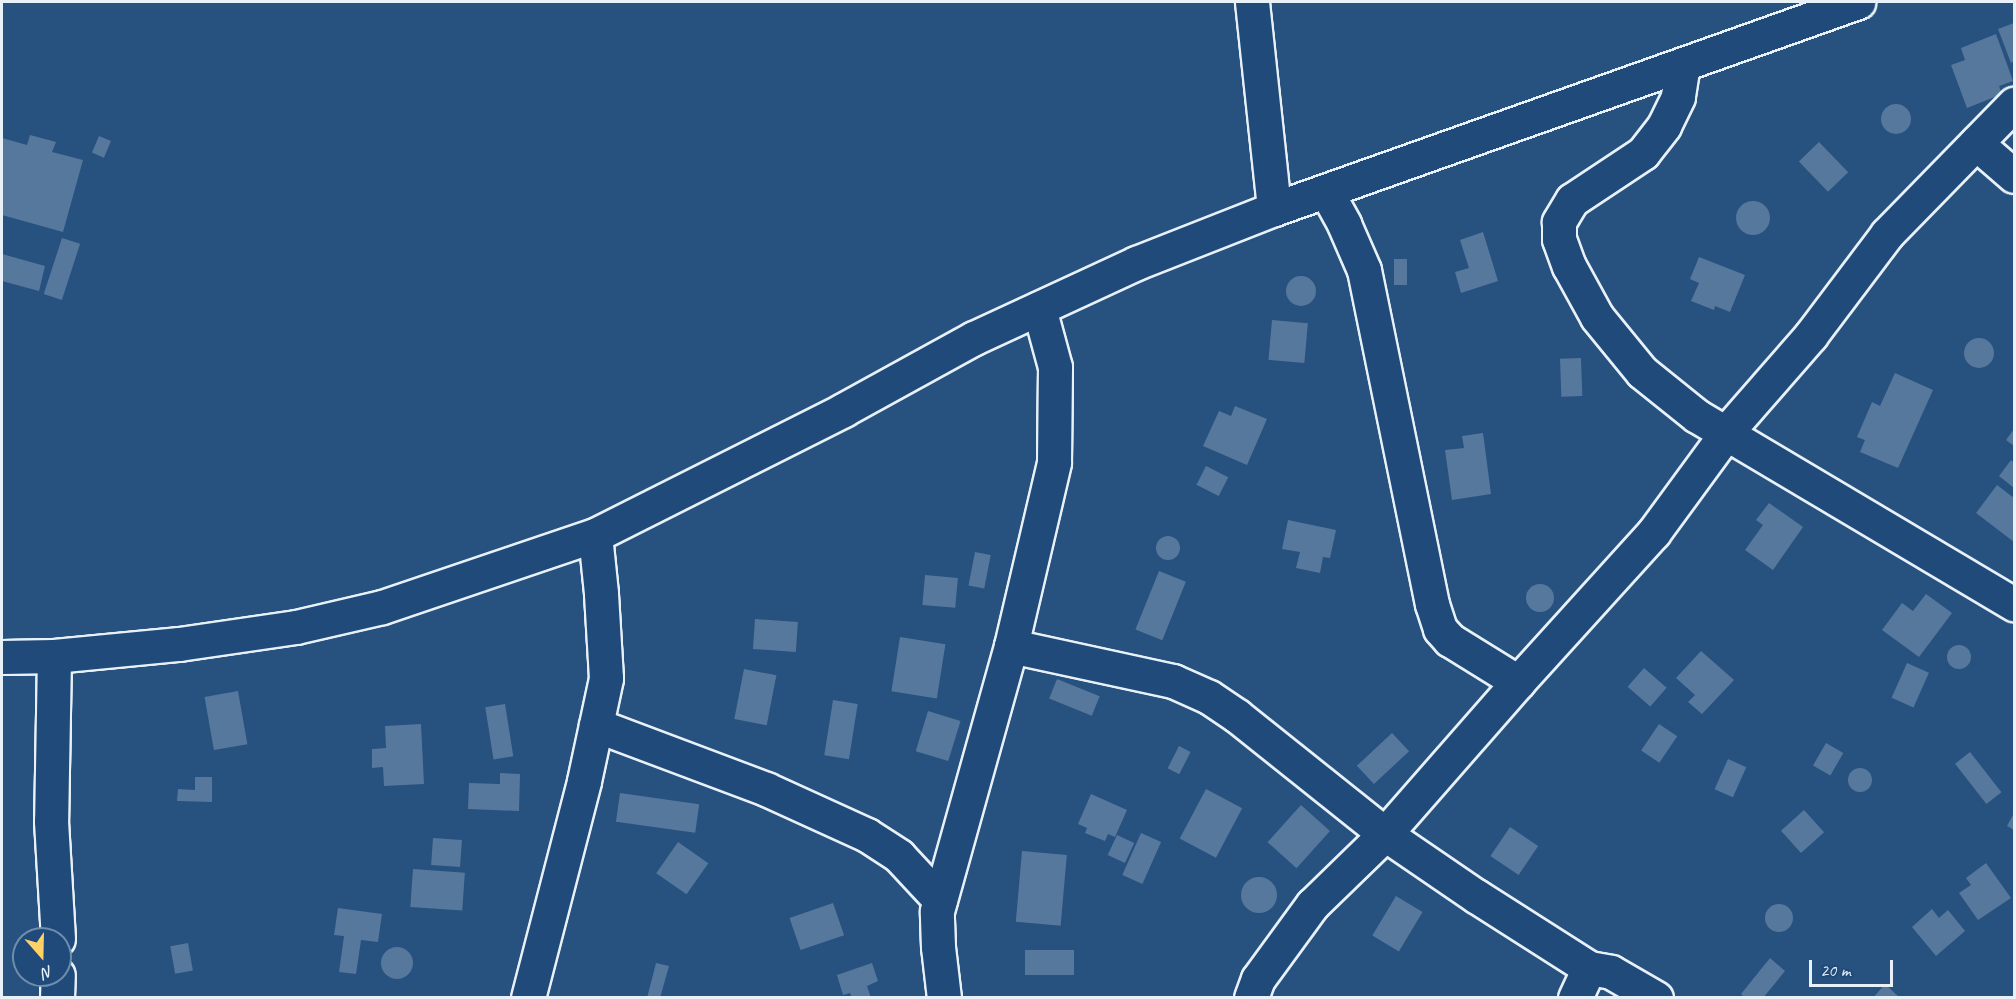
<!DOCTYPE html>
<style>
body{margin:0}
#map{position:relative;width:2016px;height:999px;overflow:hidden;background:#27517f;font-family:Caveat,sans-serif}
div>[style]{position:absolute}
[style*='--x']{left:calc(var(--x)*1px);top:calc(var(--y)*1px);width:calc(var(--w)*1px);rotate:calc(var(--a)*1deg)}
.building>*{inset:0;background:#57789d;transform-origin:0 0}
.round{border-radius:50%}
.roads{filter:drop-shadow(2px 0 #e8f1f8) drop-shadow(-2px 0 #e8f1f8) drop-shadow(0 2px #e8f1f8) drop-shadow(0 -2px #e8f1f8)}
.street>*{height:33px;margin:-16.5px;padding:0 16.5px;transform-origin:16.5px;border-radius:16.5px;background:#1f4a7a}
.secondary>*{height:33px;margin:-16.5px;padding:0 16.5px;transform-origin:16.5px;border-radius:16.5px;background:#1f4a7a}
span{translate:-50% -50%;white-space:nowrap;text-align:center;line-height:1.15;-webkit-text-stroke:4.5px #1f4a7a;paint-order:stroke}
.frame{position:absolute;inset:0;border:3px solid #e8f1f8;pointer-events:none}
.north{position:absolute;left:12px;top:927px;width:60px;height:60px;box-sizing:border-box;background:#1f4a7a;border:2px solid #6f8dac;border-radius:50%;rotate:160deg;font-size:16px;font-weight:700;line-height:24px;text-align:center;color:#e8f1f8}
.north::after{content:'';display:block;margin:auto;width:21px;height:27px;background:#ffd166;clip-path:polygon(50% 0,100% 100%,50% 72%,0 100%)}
.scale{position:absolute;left:1809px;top:960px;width:84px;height:27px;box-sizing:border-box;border:3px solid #e8f1f8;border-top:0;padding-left:8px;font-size:18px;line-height:21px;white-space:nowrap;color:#e8f1f8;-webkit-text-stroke:4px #1f4a7a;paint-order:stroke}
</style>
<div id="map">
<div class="building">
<i style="clip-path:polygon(2014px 23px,2014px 61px,2011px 63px,1998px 29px)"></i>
<i style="clip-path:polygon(1996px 34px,2013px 81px,1999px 86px,2002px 94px,1967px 108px,1951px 65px,1965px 60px,1961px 48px)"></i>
<i class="round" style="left:1881px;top:104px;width:30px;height:30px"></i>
<i style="clip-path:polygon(30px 135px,56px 142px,52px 152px,83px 160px,63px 232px,2px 215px,2px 138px,27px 145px)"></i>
<i style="left:99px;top:136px;width:13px;height:18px;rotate:23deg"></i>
<i style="left:1819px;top:142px;width:42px;height:28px;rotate:46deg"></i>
<i class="round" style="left:1736px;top:201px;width:34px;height:34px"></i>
<i style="clip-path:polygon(1483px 232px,1498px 281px,1461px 293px,1455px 272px,1469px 268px,1460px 240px)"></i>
<i style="left:62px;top:238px;width:19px;height:59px;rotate:18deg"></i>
<i style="clip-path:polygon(2px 254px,45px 266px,39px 291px,2px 281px)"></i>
<i style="clip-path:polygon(1699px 257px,1745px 275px,1730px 312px,1715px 306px,1714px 310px,1691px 301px,1699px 283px,1690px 279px)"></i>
<i style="left:1394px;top:259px;width:13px;height:26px"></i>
<i class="round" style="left:1286px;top:276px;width:30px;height:30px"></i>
<i style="left:1272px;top:320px;width:36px;height:40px;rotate:5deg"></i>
<i class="round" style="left:1964px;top:338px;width:30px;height:30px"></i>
<i style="left:1581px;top:358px;width:38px;height:21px;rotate:88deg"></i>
<i style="clip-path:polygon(1895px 373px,1933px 390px,1898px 468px,1860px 452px,1865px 440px,1857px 437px,1872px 402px,1880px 406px)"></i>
<i style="clip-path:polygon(1235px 406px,1267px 419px,1247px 465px,1203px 446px,1219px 411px,1231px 416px)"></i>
<i style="clip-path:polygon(2014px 429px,2014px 446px,2006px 440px)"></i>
<i style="clip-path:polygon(1483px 433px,1491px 494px,1452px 500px,1445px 450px,1464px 448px,1462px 436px)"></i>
<i style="clip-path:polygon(2011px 460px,2014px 463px,2014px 488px,1999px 476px)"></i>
<i style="left:1206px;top:466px;width:25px;height:21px;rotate:27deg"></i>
<i style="clip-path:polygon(1997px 485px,2014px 498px,2014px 542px,1976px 513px)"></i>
<i style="clip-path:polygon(1769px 503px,1803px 527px,1773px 570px,1745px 550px,1763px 525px,1756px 520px)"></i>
<i style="clip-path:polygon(1288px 520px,1336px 530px,1330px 558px,1323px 557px,1320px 573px,1296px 568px,1300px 552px,1282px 549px)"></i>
<i class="round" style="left:1156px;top:536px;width:24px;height:24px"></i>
<i style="left:975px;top:552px;width:16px;height:34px;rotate:11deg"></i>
<i style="left:1159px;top:571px;width:29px;height:63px;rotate:22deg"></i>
<i style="left:925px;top:575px;width:33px;height:30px;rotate:5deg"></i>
<i class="round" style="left:1526px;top:584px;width:28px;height:28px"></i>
<i style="clip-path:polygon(1926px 594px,1952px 613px,1919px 657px,1882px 630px,1902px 603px,1913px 611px)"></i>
<i style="left:755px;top:619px;width:43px;height:30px;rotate:4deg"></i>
<i style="left:900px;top:637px;width:46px;height:55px;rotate:9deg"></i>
<i class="round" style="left:1947px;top:645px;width:24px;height:24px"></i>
<i style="clip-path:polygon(1701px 651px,1734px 680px,1702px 714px,1688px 702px,1695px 695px,1676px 678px)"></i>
<i style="left:1907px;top:663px;width:24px;height:38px;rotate:24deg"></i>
<i style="left:1644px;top:668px;width:30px;height:25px;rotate:41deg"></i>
<i style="left:744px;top:669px;width:33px;height:51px;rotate:11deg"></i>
<i style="left:1057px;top:679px;width:46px;height:21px;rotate:22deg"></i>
<i style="left:238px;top:691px;width:54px;height:34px;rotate:80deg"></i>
<i style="left:833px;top:700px;width:25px;height:56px;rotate:9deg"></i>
<i style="left:505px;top:704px;width:53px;height:20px;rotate:81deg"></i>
<i style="left:928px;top:711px;width:34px;height:42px;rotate:17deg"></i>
<i style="clip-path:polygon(421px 724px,424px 784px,384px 786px,383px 767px,372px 768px,372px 749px,386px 748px,385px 726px)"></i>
<i style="left:1659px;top:724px;width:22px;height:32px;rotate:34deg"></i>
<i style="left:1392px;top:733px;width:25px;height:48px;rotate:47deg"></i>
<i style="left:1826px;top:743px;width:20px;height:26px;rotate:30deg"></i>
<i style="left:1179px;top:746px;width:13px;height:25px;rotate:27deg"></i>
<i style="left:1970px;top:752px;width:51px;height:19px;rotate:52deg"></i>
<i style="left:1728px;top:759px;width:20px;height:33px;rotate:24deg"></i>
<i class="round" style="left:1848px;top:768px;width:24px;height:24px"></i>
<i style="clip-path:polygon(500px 773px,520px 774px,519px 811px,468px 809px,469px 783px,500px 784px)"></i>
<i style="clip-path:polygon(195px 777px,212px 777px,212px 802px,177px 801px,178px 789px,195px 790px)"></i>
<i style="left:1206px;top:789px;width:41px;height:56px;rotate:28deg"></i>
<i style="left:620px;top:793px;width:80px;height:29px;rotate:8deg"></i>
<i style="clip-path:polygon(1091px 794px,1127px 810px,1115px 837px,1108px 834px,1105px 841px,1085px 833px,1087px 828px,1078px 824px)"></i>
<i style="left:1301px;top:805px;width:39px;height:50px;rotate:42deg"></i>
<i style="left:1804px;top:810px;width:30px;height:31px;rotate:48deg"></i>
<i style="clip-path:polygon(2014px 813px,2014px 830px,2007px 826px)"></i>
<i style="left:1510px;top:827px;width:34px;height:35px;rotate:34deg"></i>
<i style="left:1141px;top:833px;width:22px;height:46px;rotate:24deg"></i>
<i style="left:1117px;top:835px;width:19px;height:22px;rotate:25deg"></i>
<i style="left:433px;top:838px;width:29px;height:27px;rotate:4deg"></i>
<i style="left:678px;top:842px;width:37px;height:38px;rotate:35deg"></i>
<i style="left:1022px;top:851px;width:45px;height:71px;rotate:5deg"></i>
<i style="clip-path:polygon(1986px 863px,2011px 898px,1978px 920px,1959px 893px,1971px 885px,1966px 878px)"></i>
<i style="left:413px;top:869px;width:52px;height:38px;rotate:4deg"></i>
<i class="round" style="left:1241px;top:877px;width:36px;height:36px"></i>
<i style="left:1396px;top:896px;width:31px;height:46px;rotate:31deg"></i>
<i style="left:833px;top:903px;width:34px;height:46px;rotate:71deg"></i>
<i class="round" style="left:1765px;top:904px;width:28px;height:28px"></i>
<i style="clip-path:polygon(338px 908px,382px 914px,378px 942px,361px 940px,356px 974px,339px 972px,344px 936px,334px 935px)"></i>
<i style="clip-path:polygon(1932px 909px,1939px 918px,1948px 910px,1965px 931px,1936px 956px,1912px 927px)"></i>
<i style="left:188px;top:943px;width:28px;height:18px;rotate:80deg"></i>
<i class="round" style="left:381px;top:947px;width:32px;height:32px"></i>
<i style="left:1025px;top:950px;width:49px;height:25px"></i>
<i style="clip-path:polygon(1770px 958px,1785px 971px,1763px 998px,1745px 998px,1741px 994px)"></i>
<i style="clip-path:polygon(656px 963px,669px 966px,660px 998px,647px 998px)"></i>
<i style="clip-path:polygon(872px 963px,878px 981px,867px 986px,871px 998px,852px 998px,850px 993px,843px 995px,837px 975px)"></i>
<i style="clip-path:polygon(1885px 984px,1900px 998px,1873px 998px)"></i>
</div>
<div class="roads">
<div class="street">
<i style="--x:1252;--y:2;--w:208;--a:83.9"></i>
<i style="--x:1683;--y:64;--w:33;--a:99"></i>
<i style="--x:1678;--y:97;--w:32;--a:116"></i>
<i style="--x:1664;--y:126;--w:34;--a:128"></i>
<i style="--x:1643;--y:153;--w:85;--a:146.5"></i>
<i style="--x:1572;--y:200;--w:26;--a:121"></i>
<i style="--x:1559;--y:222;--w:17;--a:90"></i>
<i style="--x:1559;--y:239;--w:29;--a:70"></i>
<i style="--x:1569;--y:266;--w:58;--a:61.2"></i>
<i style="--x:1597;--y:317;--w:71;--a:50.7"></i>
<i style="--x:1642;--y:372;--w:70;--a:38.7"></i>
<i style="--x:1697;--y:416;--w:369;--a:30.7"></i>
<i style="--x:1976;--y:143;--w:50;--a:41"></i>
<i style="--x:1326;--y:191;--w:38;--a:61"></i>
<i style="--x:1344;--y:224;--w:50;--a:66.5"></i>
<i style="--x:1364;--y:270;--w:341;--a:78.5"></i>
<i style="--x:1432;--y:604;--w:26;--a:72"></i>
<i style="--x:1440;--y:629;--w:15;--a:48"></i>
<i style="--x:1450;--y:640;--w:80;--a:31.7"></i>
<i style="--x:1011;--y:646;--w:166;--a:12.2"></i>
<i style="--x:1173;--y:681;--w:39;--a:24"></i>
<i style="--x:1209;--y:697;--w:34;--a:34"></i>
<i style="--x:1237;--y:716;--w:189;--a:38.6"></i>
<i style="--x:1385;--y:834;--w:110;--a:34.3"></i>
<i style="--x:1476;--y:896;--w:134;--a:32.5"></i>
<i style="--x:1589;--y:968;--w:22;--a:10"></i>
<i style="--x:1611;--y:972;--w:52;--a:30"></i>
<i style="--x:54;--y:656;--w:165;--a:91"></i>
<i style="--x:51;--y:821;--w:118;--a:86.6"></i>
<i style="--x:596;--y:725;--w:182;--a:20.6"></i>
<i style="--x:766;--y:789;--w:111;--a:24.5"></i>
<i style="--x:867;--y:835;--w:38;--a:33"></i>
<i style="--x:899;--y:856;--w:60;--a:47"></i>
<i style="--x:57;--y:998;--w:23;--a:-88"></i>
<i style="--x:528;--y:998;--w:224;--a:-75.5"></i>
<i style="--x:584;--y:781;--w:105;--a:-77.9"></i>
<i style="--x:606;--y:678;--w:85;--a:-93.4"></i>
<i style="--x:601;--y:593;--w:58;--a:-95.9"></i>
<i style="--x:944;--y:998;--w:51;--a:-96.7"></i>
<i style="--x:938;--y:947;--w:36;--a:-92"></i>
<i style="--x:937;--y:911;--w:275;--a:-74.4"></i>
<i style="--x:1011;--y:646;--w:189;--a:-76.8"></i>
<i style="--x:1054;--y:462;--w:95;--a:-89.4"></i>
<i style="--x:1055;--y:367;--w:61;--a:-105.2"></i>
<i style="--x:1251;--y:998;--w:20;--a:-70"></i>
<i style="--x:1258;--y:979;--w:92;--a:-53.9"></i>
<i style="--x:1312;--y:905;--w:102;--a:-44.2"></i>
<i style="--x:1385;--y:834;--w:202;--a:-48.8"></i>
<i style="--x:1518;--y:682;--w:202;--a:-47.8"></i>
<i style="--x:1654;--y:532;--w:129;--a:-53.8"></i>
<i style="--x:1730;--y:428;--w:123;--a:-48.9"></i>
<i style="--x:1811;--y:335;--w:126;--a:-53"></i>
<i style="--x:1887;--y:234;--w:182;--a:-45.7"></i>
<i style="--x:1575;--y:998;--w:33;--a:-65"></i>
</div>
<div class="secondary">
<i style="--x:2;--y:657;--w:52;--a:-1.1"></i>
<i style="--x:54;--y:656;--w:126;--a:-5.5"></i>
<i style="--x:179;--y:644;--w:118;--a:-8.3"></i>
<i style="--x:296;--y:627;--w:88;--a:-13.1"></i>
<i style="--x:382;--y:607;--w:225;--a:-18.7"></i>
<i style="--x:595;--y:535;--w:278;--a:-26.7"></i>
<i style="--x:843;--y:410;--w:149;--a:-28.8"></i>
<i style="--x:974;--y:338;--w:179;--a:-24.8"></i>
<i style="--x:1136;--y:263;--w:148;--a:-21.4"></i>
<i style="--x:1274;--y:209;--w:620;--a:-19.52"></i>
</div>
</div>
<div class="frame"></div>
<div class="north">N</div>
<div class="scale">20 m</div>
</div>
